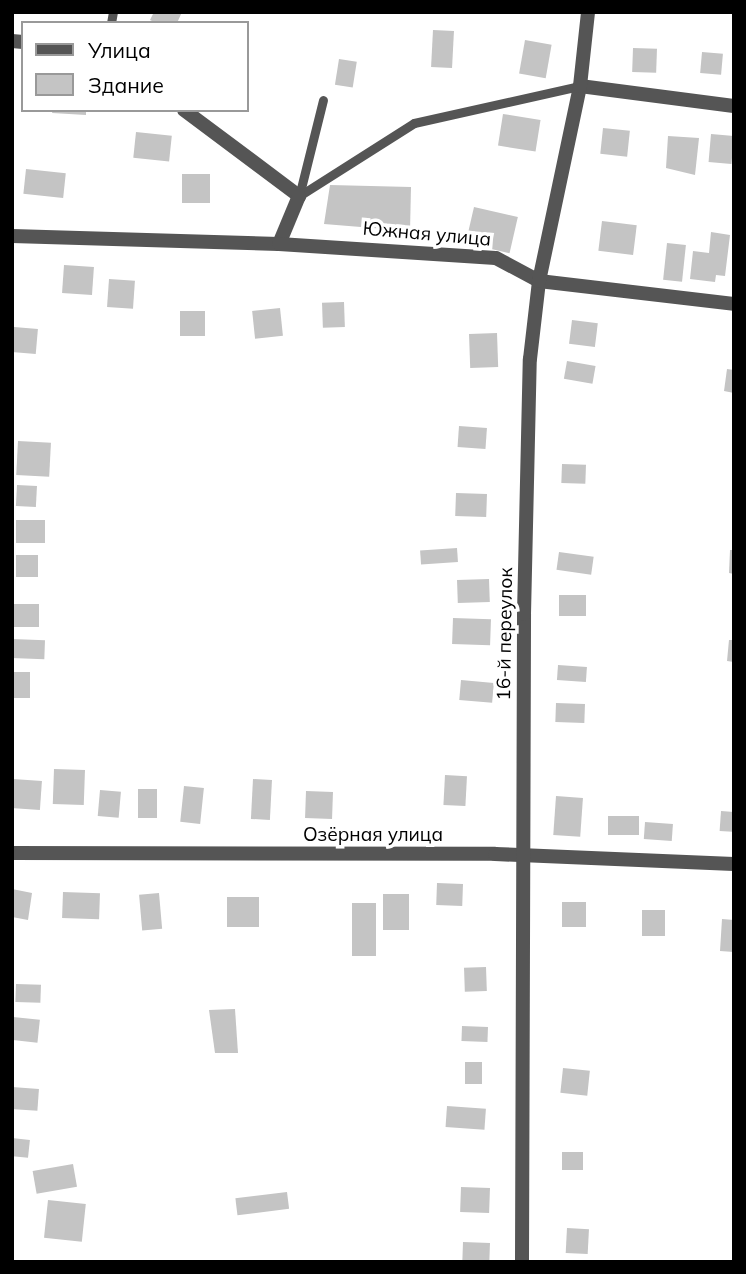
<!DOCTYPE html>
<meta charset="utf-8">
<style>
body{margin:0}
#map{position:relative;width:746px;height:1274px;overflow:hidden;background:#fff;font-family:Mulish,sans-serif}
div>[style]{position:absolute}
[style*='--x']{left:calc(var(--x)*1px);top:calc(var(--y)*1px);width:calc(var(--w)*1px);rotate:calc(var(--a)*1deg)}
.building>*{inset:0;background:#c4c4c4;transform-origin:0 0}
.service>*{height:9px;margin:-4.5px;padding:0 4.5px;transform-origin:4.5px;border-radius:4.5px;background:#555}
.minor>*{height:14px;margin:-7px;padding:0 7px;transform-origin:7px;border-radius:7px;background:#555}
span{translate:-50% -50%;white-space:nowrap;text-align:center;line-height:1.15;-webkit-text-stroke:7px #fff;paint-order:stroke}
.street-label{font-size:19px;color:#000}
.frame{position:absolute;inset:0;border:14px solid #000;pointer-events:none}
.legend{position:absolute;left:21px;top:21px;width:228px;height:91px;box-sizing:border-box;background:#fff;border:2px solid #999;margin:0;padding:9px 12px;list-style:none;font-size:21px;color:#000}
.legend li{display:flex;align-items:center;gap:14px;height:35px}
.legend b{width:35px;border:2px solid #999}
</style>
<div id="map">
<div class="building">
<i style="clip-path:polygon(154px 12px,182px 12px,177px 23px,156px 23px,150px 20px)"></i>
<i style="left:433px;top:30px;width:21px;height:37px;rotate:3deg"></i>
<i style="left:525px;top:40px;width:27px;height:34px;rotate:10deg"></i>
<i style="left:633px;top:48px;width:24px;height:24px;rotate:2deg"></i>
<i style="left:702px;top:52px;width:21px;height:21px;rotate:5deg"></i>
<i style="left:339px;top:59px;width:18px;height:26px;rotate:9deg"></i>
<i style="clip-path:polygon(53px 110px,86px 110px,86px 115px,52px 113px)"></i>
<i style="left:503px;top:114px;width:38px;height:32px;rotate:9deg"></i>
<i style="left:603px;top:128px;width:27px;height:26px;rotate:6deg"></i>
<i style="left:136px;top:132px;width:36px;height:26px;rotate:6deg"></i>
<i style="left:711px;top:134px;width:23px;height:28px;rotate:5deg"></i>
<i style="clip-path:polygon(668px 136px,699px 138px,695px 175px,666px 168px)"></i>
<i style="left:26px;top:169px;width:40px;height:25px;rotate:6deg"></i>
<i style="left:182px;top:174px;width:28px;height:29px"></i>
<i style="clip-path:polygon(330px 185px,411px 187px,410px 231px,324px 224px)"></i>
<i style="left:474px;top:207px;width:45px;height:37px;rotate:13deg"></i>
<i style="left:602px;top:221px;width:35px;height:30px;rotate:7deg"></i>
<i style="clip-path:polygon(711px 232px,730px 235px,725px 276px,716px 275px,715px 282px,690px 279px,693px 251px,709px 253px)"></i>
<i style="left:667px;top:243px;width:19px;height:37px;rotate:6deg"></i>
<i style="left:64px;top:265px;width:30px;height:28px;rotate:4deg"></i>
<i style="left:109px;top:279px;width:26px;height:28px;rotate:4deg"></i>
<i style="left:344px;top:302px;width:25px;height:22px;rotate:88deg"></i>
<i style="left:280px;top:308px;width:28px;height:28px;rotate:84deg"></i>
<i style="left:180px;top:311px;width:25px;height:25px"></i>
<i style="left:572px;top:320px;width:26px;height:24px;rotate:7deg"></i>
<i style="left:14px;top:327px;width:24px;height:25px;rotate:5deg"></i>
<i style="left:497px;top:333px;width:34px;height:28px;rotate:88deg"></i>
<i style="left:567px;top:361px;width:29px;height:18px;rotate:10deg"></i>
<i style="clip-path:polygon(727px 369px,734px 370px,734px 393px,724px 391px)"></i>
<i style="left:459px;top:426px;width:28px;height:21px;rotate:4deg"></i>
<i style="left:18px;top:441px;width:33px;height:34px;rotate:3deg"></i>
<i style="left:562px;top:464px;width:24px;height:19px;rotate:2deg"></i>
<i style="left:17px;top:485px;width:20px;height:21px;rotate:3deg"></i>
<i style="left:456px;top:493px;width:31px;height:23px;rotate:2deg"></i>
<i style="left:16px;top:520px;width:29px;height:23px"></i>
<i style="left:457px;top:548px;width:14px;height:37px;rotate:86deg"></i>
<i style="clip-path:polygon(730px 550px,734px 550px,734px 574px,729px 573px)"></i>
<i style="left:559px;top:552px;width:35px;height:18px;rotate:8deg"></i>
<i style="left:16px;top:555px;width:22px;height:22px"></i>
<i style="left:489px;top:579px;width:23px;height:32px;rotate:88deg"></i>
<i style="left:559px;top:595px;width:27px;height:21px"></i>
<i style="left:39px;top:604px;width:23px;height:26px;rotate:90deg"></i>
<i style="left:453px;top:618px;width:38px;height:26px;rotate:2deg"></i>
<i style="left:12px;top:639px;width:33px;height:19px;rotate:2deg"></i>
<i style="clip-path:polygon(729px 640px,734px 640px,734px 662px,727px 661px)"></i>
<i style="left:558px;top:665px;width:29px;height:15px;rotate:4deg"></i>
<i style="left:12px;top:672px;width:18px;height:26px"></i>
<i style="left:461px;top:680px;width:33px;height:20px;rotate:5deg"></i>
<i style="left:556px;top:703px;width:29px;height:19px;rotate:2deg"></i>
<i style="left:54px;top:769px;width:31px;height:35px;rotate:2deg"></i>
<i style="left:445px;top:775px;width:22px;height:30px;rotate:3deg"></i>
<i style="left:13px;top:779px;width:29px;height:29px;rotate:4deg"></i>
<i style="left:253px;top:779px;width:19px;height:40px;rotate:3deg"></i>
<i style="left:184px;top:786px;width:20px;height:36px;rotate:6deg"></i>
<i style="left:138px;top:789px;width:19px;height:29px"></i>
<i style="left:100px;top:790px;width:21px;height:26px;rotate:5deg"></i>
<i style="left:306px;top:791px;width:27px;height:27px;rotate:2deg"></i>
<i style="left:556px;top:796px;width:27px;height:39px;rotate:4deg"></i>
<i style="left:721px;top:811px;width:13px;height:20px;rotate:4deg"></i>
<i style="left:608px;top:816px;width:31px;height:19px"></i>
<i style="left:645px;top:822px;width:28px;height:17px;rotate:4deg"></i>
<i style="left:437px;top:883px;width:26px;height:22px;rotate:2deg"></i>
<i style="clip-path:polygon(12px 889px,32px 893px,28px 920px,12px 917px)"></i>
<i style="left:63px;top:892px;width:37px;height:26px;rotate:2deg"></i>
<i style="left:159px;top:893px;width:36px;height:20px;rotate:85deg"></i>
<i style="left:383px;top:894px;width:26px;height:36px"></i>
<i style="left:227px;top:897px;width:32px;height:30px"></i>
<i style="left:562px;top:902px;width:24px;height:25px"></i>
<i style="left:352px;top:903px;width:24px;height:53px"></i>
<i style="left:642px;top:910px;width:23px;height:26px"></i>
<i style="clip-path:polygon(722px 919px,734px 920px,734px 952px,720px 951px)"></i>
<i style="left:486px;top:967px;width:24px;height:22px;rotate:88deg"></i>
<i style="left:16px;top:984px;width:25px;height:18px;rotate:2deg"></i>
<i style="clip-path:polygon(235px 1009px,238px 1053px,215px 1053px,209px 1010px)"></i>
<i style="left:13px;top:1017px;width:27px;height:23px;rotate:6deg"></i>
<i style="left:462px;top:1026px;width:26px;height:15px;rotate:2deg"></i>
<i style="left:465px;top:1062px;width:17px;height:22px"></i>
<i style="left:563px;top:1068px;width:27px;height:25px;rotate:6deg"></i>
<i style="left:12px;top:1087px;width:27px;height:22px;rotate:4deg"></i>
<i style="left:447px;top:1106px;width:39px;height:21px;rotate:4deg"></i>
<i style="left:12px;top:1138px;width:18px;height:18px;rotate:6deg"></i>
<i style="left:562px;top:1152px;width:21px;height:18px"></i>
<i style="left:73px;top:1164px;width:23px;height:41px;rotate:80deg"></i>
<i style="left:461px;top:1187px;width:29px;height:25px;rotate:2deg"></i>
<i style="left:287px;top:1192px;width:17px;height:52px;rotate:83deg"></i>
<i style="left:48px;top:1200px;width:38px;height:38px;rotate:6deg"></i>
<i style="left:567px;top:1228px;width:22px;height:25px;rotate:3deg"></i>
<i style="left:463px;top:1242px;width:27px;height:20px;rotate:2deg"></i>
</div>
<div class="service">
<i style="--x:111;--y:23;--w:11;--a:-80"></i>
<i style="--x:323;--y:100;--w:99;--a:104"></i>
<i style="--x:299;--y:196;--w:136;--a:-32.4"></i>
<i style="--x:414;--y:123;--w:170;--a:-12.6"></i>
</div>
<div class="minor">
<i style="--x:12;--y:41;--w:11;--a:5"></i>
<i style="--x:580;--y:86;--w:155;--a:7.4"></i>
<i style="--x:184;--y:110;--w:144;--a:36.8"></i>
<i style="--x:299;--y:196;--w:52;--a:112.6"></i>
<i style="--x:12;--y:236;--w:267;--a:1.7"></i>
<i style="--x:279;--y:244;--w:217;--a:3.7"></i>
<i style="--x:496;--y:258;--w:49;--a:28.1"></i>
<i style="--x:539;--y:281;--w:196;--a:6.7"></i>
<i style="--x:12;--y:853;--w:483;--a:0.1"></i>
<i style="--x:495;--y:854;--w:239;--a:2.4"></i>
<i style="--x:522;--y:1262;--w:648;--a:-89.82"></i>
<i style="--x:524;--y:614;--w:255;--a:-88.7"></i>
<i style="--x:530;--y:359;--w:79;--a:-83.4"></i>
<i style="--x:539;--y:281;--w:199;--a:-78.1"></i>
<i style="--x:580;--y:86;--w:74;--a:-83.8"></i>
</div>
<div class="street-label">
<span style="left:427px;top:234px;rotate:5deg">Южная улица</span>
<span style="left:505px;top:634px;rotate:-89deg">16-й переулок</span>
<span style="left:373px;top:835px">Озёрная улица</span>
</div>
<div class="frame"></div>
<ul class="legend">
<li><b style="height:9px;background:#555"></b>Улица</li>
<li><b style="height:19px;background:#c4c4c4"></b>Здание</li>
</ul>
</div>
